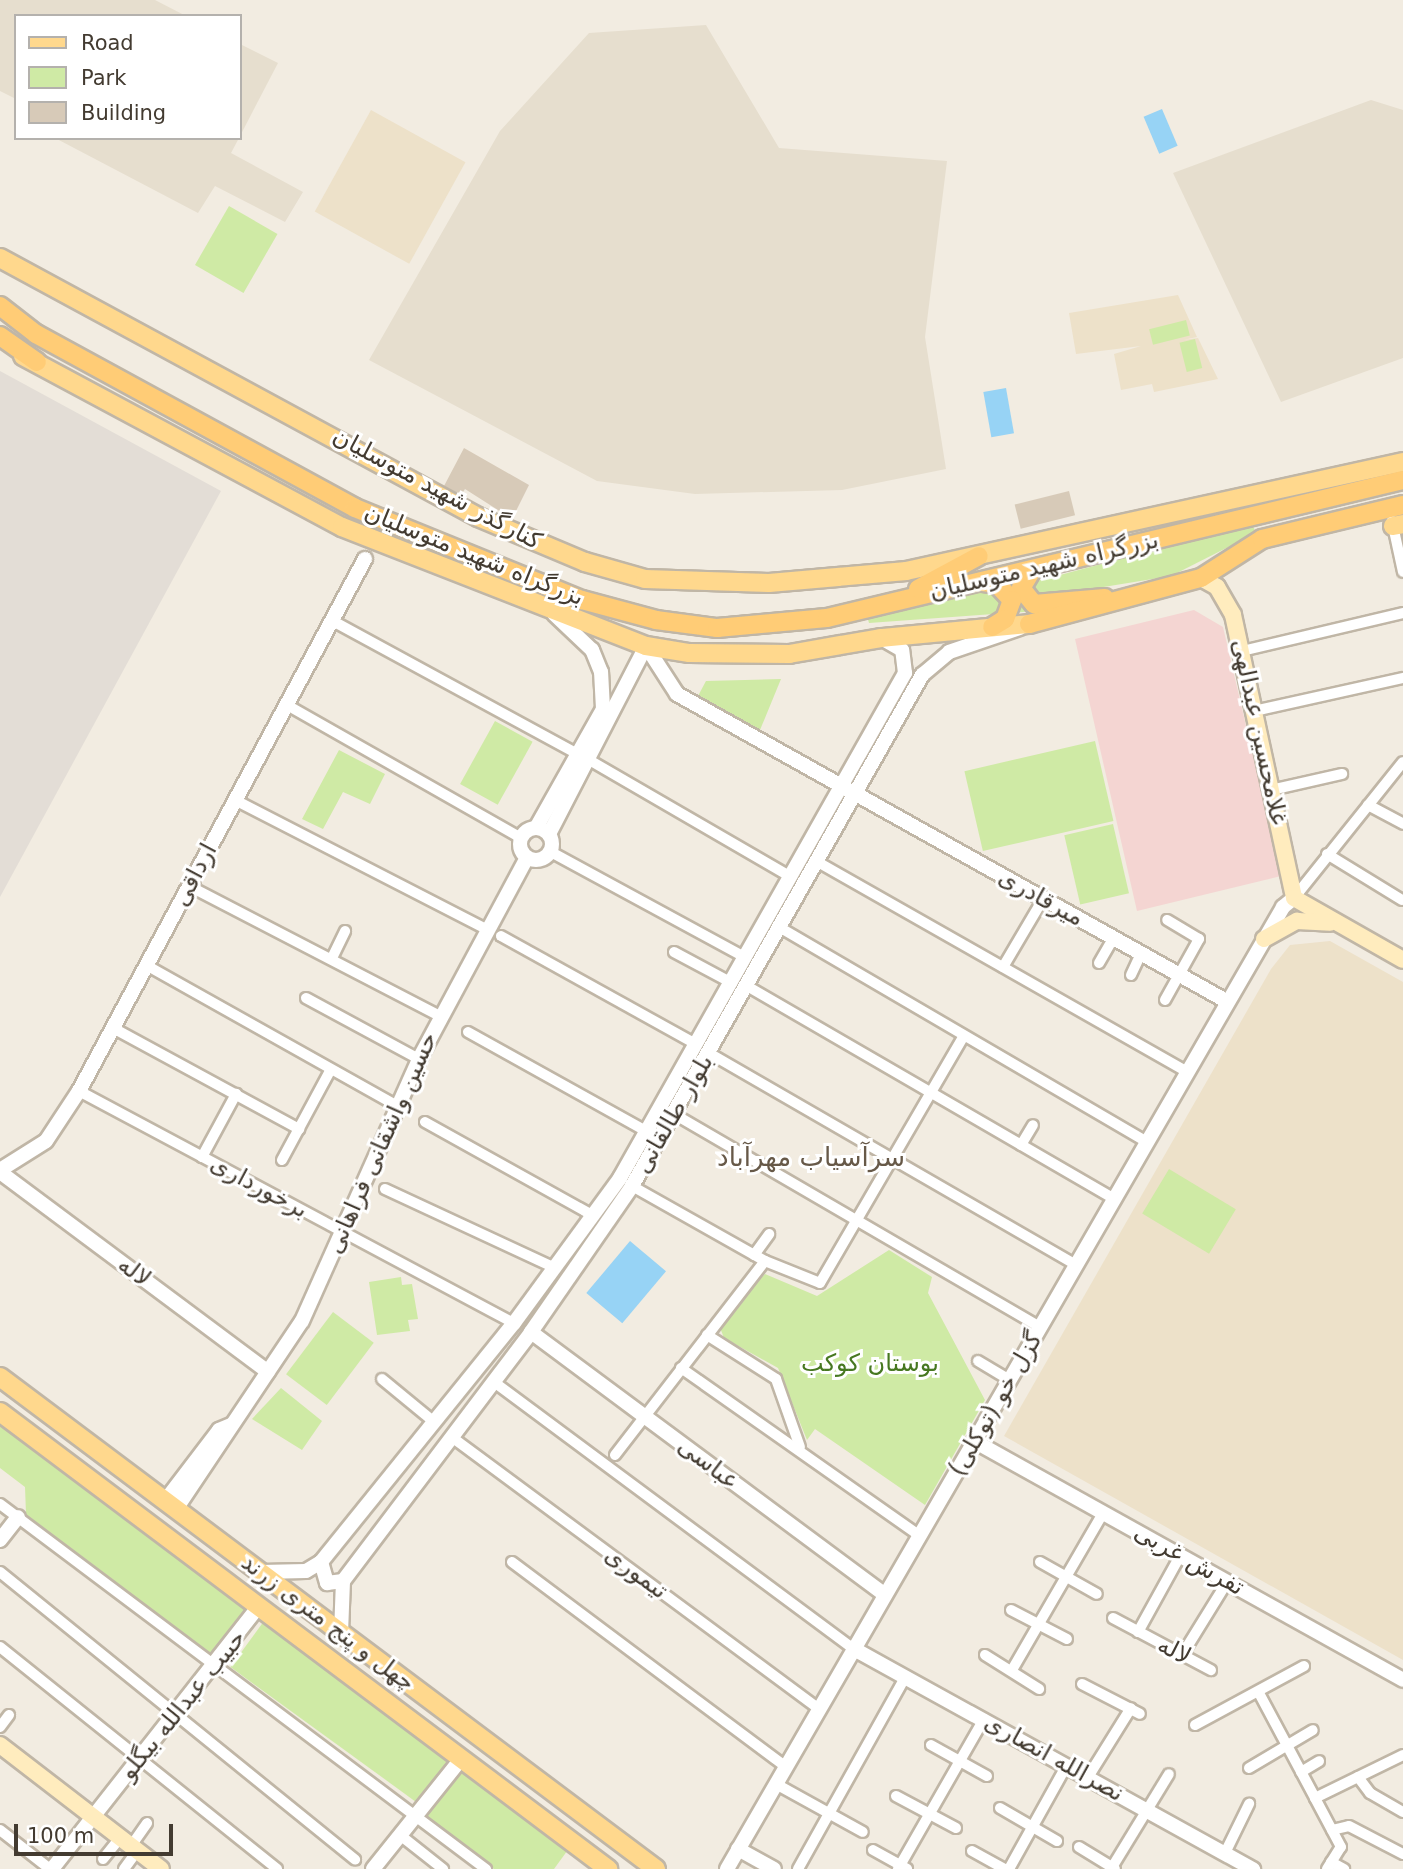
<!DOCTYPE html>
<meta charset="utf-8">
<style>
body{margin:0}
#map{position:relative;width:1403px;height:1869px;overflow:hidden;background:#f2ece1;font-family:"DejaVu Sans","Noto Naskh Arabic",sans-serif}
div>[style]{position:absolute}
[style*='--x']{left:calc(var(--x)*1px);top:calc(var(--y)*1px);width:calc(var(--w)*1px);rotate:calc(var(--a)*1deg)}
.residential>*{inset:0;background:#e6dece}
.industrial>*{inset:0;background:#e3ddd6}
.education>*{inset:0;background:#ede1c9;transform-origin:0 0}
.medical>*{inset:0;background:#f4d5d2}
.green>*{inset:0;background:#cfeaa5;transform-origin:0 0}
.water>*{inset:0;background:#97d3f5;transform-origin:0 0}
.building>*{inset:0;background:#d7cab8;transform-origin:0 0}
.roads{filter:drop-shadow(2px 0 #c0b6a6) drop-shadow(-2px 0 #c0b6a6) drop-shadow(0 2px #c0b6a6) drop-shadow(0 -2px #c0b6a6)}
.minor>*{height:10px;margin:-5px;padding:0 5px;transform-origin:5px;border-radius:5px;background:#fff}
.tertiary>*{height:14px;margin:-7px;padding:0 7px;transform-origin:7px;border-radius:7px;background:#fff}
.tertiary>.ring{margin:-7px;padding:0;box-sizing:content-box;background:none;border:14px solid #fff;border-radius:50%}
.secondary>*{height:16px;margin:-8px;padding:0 8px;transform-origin:8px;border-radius:8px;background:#ffecbe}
.primary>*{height:18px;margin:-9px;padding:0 9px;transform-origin:9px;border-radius:9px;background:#ffd88d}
.trunk>*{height:18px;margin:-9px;padding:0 9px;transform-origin:9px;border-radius:9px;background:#ffcc76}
span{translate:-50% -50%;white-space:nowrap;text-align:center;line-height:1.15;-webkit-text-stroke:6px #fff;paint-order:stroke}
.street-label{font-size:24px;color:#433b31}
.park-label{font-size:24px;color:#477821}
.neighbourhood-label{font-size:26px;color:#675948}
.legend{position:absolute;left:14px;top:14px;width:228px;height:126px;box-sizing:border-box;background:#fff;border:2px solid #b4b1ad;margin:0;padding:9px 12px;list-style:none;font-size:21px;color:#433b31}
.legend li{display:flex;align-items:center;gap:14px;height:35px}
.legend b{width:35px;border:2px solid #b4b1ad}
.scale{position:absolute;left:14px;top:1824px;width:159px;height:32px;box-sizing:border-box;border:4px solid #433b31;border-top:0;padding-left:9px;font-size:21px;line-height:24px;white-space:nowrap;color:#433b31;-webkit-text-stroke:5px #fff;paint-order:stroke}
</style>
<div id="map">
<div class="residential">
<i style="clip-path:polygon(0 0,155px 0,186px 16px,16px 16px,16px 99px,0 91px)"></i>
<i style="clip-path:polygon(706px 25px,779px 148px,947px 161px,925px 337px,946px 469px,842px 490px,695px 494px,597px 481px,369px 360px,500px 131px,589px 33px)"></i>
<i style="clip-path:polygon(240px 44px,278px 63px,240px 136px)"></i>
<i style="clip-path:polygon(1371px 100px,1403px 110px,1403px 358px,1281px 402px,1173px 173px)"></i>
<i style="clip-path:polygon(55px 138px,239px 138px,231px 153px,303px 192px,285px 222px,215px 186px,198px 213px)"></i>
</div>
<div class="industrial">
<i style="clip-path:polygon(0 371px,221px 491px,0 897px)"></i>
</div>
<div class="education">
<i style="left:371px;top:110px;width:108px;height:116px;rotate:29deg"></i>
<i style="clip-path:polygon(1178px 295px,1197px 337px,1183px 340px,1198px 338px,1218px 379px,1154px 392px,1152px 384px,1121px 390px,1114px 354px,1141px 346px,1076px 354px,1069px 313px)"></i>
<i style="clip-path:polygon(1330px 941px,1403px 982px,1403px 1660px,1004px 1436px,1271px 969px,1290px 945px)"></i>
</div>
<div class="medical">
<i style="clip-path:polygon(1194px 610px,1223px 627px,1281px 876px,1137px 911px,1075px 639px)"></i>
</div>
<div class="green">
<i style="left:229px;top:206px;width:56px;height:68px;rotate:30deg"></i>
<i style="left:1186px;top:320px;width:16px;height:38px;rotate:76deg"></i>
<i style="left:1195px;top:339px;width:30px;height:16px;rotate:76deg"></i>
<i style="clip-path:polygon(1252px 524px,1256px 533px,1171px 576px,1036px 598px,1026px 584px)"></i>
<i style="clip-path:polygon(1019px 580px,1017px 599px,1037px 611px,869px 623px,867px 616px)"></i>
<i style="clip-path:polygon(781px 679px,760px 730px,698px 696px,706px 681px)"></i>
<i style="left:495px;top:721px;width:43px;height:72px;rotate:29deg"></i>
<i style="left:1095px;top:741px;width:82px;height:134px;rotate:77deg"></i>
<i style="clip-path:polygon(339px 750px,385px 774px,370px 804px,343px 792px,323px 829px,302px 819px)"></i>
<i style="left:1113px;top:824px;width:71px;height:50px;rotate:77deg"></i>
<i style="left:1169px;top:1169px;width:78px;height:52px;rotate:31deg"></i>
<i style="clip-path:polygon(889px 1250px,932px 1277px,928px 1293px,985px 1400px,925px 1505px,815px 1429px,807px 1440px,778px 1368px,724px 1338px,719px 1325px,765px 1274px,817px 1296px)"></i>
<i style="clip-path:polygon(401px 1277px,402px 1285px,412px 1284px,418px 1319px,408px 1320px,410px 1331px,377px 1335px,369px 1282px)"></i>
<i style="left:333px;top:1312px;width:51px;height:78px;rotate:37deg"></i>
<i style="clip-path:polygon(281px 1388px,322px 1421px,302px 1450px,252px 1419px)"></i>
<i style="clip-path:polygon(0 1422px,248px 1609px,215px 1657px,32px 1523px,26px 1514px,25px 1487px,0 1468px)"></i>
<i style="left:264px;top:1621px;width:231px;height:57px;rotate:36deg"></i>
<i style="clip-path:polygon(459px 1768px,570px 1847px,554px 1869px,494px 1869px,424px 1814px)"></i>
</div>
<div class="water">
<i style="left:1162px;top:109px;width:40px;height:20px;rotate:67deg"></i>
<i style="left:1006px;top:388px;width:46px;height:23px;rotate:80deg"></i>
<i style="left:630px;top:1241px;width:47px;height:68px;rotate:40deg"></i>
</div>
<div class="building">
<i style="clip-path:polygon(464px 448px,529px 485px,512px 519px,465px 489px,461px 495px,444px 486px)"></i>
<i style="left:1069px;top:491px;width:25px;height:56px;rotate:76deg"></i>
</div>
<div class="roads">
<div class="minor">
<i style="--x:1392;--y:521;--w:52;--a:77.8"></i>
<i style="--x:331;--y:620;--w:283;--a:28.5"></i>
<i style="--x:1242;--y:651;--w:165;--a:-13.3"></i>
<i style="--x:287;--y:705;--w:269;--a:29.6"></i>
<i style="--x:1254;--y:711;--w:153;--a:-12.5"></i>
<i style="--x:591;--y:761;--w:231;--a:30.1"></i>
<i style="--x:1271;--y:790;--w:73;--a:-12.7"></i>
<i style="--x:235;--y:800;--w:282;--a:27.2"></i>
<i style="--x:1368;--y:805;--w:40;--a:28"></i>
<i style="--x:551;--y:852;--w:222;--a:28.5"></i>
<i style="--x:1327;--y:854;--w:88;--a:31.5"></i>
<i style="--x:816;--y:861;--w:428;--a:29.6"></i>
<i style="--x:189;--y:886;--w:283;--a:27.4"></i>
<i style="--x:1294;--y:898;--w:174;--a:-51.3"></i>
<i style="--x:779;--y:927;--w:426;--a:30.3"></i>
<i style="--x:501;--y:936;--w:223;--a:29"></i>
<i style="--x:674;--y:952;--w:66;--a:28.1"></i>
<i style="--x:332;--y:958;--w:30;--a:-64"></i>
<i style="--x:1099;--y:963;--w:28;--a:-60"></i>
<i style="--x:146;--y:965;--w:288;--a:29.3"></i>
<i style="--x:1003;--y:967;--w:79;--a:-59.5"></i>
<i style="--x:1131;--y:975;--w:23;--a:-65"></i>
<i style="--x:747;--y:986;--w:424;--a:30.1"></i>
<i style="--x:306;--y:998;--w:128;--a:28.4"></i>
<i style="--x:1165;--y:1000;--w:70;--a:-60.9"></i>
<i style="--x:1199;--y:939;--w:37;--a:-149"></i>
<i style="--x:113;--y:1028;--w:212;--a:28.5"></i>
<i style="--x:468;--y:1032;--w:206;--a:29.1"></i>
<i style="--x:709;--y:1053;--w:424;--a:30"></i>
<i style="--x:79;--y:1091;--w:493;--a:28.1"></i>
<i style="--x:674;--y:1114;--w:423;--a:30.2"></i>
<i style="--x:425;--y:1122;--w:193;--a:29.1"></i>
<i style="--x:1021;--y:1145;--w:23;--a:-59"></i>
<i style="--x:202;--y:1157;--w:72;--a:-61.6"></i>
<i style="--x:282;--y:1160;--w:103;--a:-61.7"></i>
<i style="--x:632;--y:1186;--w:153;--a:29.4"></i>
<i style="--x:765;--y:1261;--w:59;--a:21.8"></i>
<i style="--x:820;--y:1283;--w:286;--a:-59.8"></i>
<i style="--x:385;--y:1189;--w:187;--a:24.9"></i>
<i style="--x:754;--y:1255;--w:26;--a:-54"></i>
<i style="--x:707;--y:1335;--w:82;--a:32.5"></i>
<i style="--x:776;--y:1379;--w:72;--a:70.6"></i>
<i style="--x:978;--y:1361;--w:37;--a:31"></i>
<i style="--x:681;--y:1368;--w:292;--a:35.1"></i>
<i style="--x:382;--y:1379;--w:66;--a:39.5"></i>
<i style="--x:494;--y:1382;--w:448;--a:36.6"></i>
<i style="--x:453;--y:1438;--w:455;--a:36.5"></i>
<i style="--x:615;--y:1455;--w:245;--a:-52.3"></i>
<i style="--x:0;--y:1504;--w:608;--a:36.91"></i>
<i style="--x:512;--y:1562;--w:342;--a:36.8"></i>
<i style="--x:1040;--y:1562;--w:65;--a:29.3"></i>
<i style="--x:0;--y:1572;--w:457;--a:39"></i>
<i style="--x:1011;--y:1610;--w:63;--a:27.4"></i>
<i style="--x:1113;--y:1618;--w:111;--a:28"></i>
<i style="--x:1138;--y:1632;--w:87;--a:-61.1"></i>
<i style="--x:0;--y:1647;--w:355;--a:38.7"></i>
<i style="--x:985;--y:1655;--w:64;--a:32.2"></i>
<i style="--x:1182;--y:1655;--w:86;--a:-58.3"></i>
<i style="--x:1012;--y:1670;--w:181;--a:-59.9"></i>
<i style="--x:1082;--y:1684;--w:65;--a:27.3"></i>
<i style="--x:1259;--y:1693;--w:119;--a:61.9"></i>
<i style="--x:1195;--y:1725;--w:124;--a:-28.4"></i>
<i style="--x:0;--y:1727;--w:15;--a:-53"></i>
<i style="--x:931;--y:1745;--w:64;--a:29"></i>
<i style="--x:1249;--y:1768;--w:74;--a:-30.7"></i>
<i style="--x:1301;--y:1772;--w:21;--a:-31"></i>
<i style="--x:1088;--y:1777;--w:81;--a:-58.1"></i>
<i style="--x:1358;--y:1777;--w:20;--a:53"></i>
<i style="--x:1370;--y:1793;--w:38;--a:30"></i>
<i style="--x:776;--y:1784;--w:99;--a:28.9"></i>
<i style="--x:896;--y:1796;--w:68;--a:28.1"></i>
<i style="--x:1000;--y:1808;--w:66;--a:30.1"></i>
<i style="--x:0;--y:1830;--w:63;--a:38"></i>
<i style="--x:1332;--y:1830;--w:17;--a:-13"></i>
<i style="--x:1349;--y:1826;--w:61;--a:27.4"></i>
<i style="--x:400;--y:1835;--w:55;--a:38.3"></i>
<i style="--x:131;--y:1846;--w:28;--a:-55"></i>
<i style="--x:1079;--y:1847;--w:42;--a:31.4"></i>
<i style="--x:873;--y:1850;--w:39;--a:29"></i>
<i style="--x:972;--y:1851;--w:38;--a:29"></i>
<i style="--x:1225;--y:1853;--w:55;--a:-63.9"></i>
<i style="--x:103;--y:1859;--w:27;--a:-51"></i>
<i style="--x:1331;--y:1862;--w:15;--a:28"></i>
<i style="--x:124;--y:1869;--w:22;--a:-54"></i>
<i style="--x:798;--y:1869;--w:221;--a:-60.8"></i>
<i style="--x:898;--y:1869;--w:173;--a:-60.2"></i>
<i style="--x:1009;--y:1869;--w:119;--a:-60.9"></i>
<i style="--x:1111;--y:1869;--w:111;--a:-58.6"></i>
<i style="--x:1327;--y:1869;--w:26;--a:-58"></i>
<i style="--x:1341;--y:1847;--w:55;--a:-118"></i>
<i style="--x:1315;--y:1798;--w:98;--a:-26"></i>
</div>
<div class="tertiary">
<i style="--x:646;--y:646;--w:57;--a:57.1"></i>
<i style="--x:677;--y:694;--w:631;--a:29.2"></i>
<i class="ring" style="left:520px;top:828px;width:18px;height:18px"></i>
<i style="--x:536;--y:828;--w:137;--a:-60.6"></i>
<i style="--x:603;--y:709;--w:37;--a:-93"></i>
<i style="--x:601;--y:672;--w:24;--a:-112"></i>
<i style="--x:592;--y:650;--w:52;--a:-136.5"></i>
<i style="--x:549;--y:834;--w:212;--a:-62.7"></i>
<i style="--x:0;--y:1170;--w:54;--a:-32.2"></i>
<i style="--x:46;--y:1141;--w:60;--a:-56.6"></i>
<i style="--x:79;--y:1091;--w:604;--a:-61.74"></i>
<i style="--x:0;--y:1172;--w:334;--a:36.7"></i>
<i style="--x:531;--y:1332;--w:441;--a:36.6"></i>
<i style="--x:974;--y:1441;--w:491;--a:29.1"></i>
<i style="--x:165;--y:1501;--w:89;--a:-52.7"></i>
<i style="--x:219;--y:1430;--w:13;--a:-23"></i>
<i style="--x:176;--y:1509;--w:226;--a:-56.2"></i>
<i style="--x:302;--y:1321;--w:287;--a:-65.9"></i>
<i style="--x:419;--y:1059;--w:228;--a:-61.8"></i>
<i style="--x:0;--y:1540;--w:29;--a:-52"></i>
<i style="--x:321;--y:1562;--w:22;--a:74"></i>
<i style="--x:327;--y:1583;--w:16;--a:-7"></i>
<i style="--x:261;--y:1572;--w:45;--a:-1.3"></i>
<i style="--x:306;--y:1571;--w:17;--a:-31"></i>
<i style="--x:321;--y:1562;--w:307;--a:-51.1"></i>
<i style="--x:514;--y:1323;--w:180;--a:-53.8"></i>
<i style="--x:620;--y:1178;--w:580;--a:-60.56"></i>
<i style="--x:905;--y:673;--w:23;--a:-97"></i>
<i style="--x:902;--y:650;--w:24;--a:-150"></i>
<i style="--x:341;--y:1633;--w:52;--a:-87.8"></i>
<i style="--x:343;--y:1581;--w:312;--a:-52.9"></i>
<i style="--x:531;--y:1332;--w:178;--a:-55.3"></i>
<i style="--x:632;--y:1186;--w:588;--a:-60.42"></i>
<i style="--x:922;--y:675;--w:35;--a:-40"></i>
<i style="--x:949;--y:652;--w:75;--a:-18.7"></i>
<i style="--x:854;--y:1649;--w:456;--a:28.9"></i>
<i style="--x:738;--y:1849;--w:41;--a:29.1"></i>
<i style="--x:52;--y:1869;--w:335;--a:-51.8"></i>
<i style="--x:373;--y:1869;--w:141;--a:-51.3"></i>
<i style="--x:727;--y:1869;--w:1111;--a:-59.97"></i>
<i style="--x:1283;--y:907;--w:14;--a:-39"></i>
</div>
<div class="secondary">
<i style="--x:1201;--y:578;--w:18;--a:29"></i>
<i style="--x:1217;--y:587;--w:32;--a:60"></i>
<i style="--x:1233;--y:615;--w:289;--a:77.8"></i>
<i style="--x:1294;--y:898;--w:125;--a:29.6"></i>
<i style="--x:1264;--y:939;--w:38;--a:-29"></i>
<i style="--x:1297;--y:921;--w:33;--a:3"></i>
<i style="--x:0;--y:1745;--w:203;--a:37.6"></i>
</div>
<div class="primary">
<i style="--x:0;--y:258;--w:544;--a:28.45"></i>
<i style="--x:478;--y:517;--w:116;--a:22.8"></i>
<i style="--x:585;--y:562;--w:62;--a:15.8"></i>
<i style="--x:645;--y:579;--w:124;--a:1.8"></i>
<i style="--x:769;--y:583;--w:138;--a:-5"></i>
<i style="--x:906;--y:571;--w:509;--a:-12.37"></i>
<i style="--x:23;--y:356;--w:362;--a:28.2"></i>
<i style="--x:342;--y:527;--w:326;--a:21.4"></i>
<i style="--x:646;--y:646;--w:44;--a:9.2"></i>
<i style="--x:689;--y:653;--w:100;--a:0.6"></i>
<i style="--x:789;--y:654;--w:93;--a:-9.9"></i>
<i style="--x:881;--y:638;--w:149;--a:-5.4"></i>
<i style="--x:1393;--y:526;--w:10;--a:-11"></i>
<i style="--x:0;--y:1377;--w:820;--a:36.87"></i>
<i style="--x:0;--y:1412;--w:761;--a:36.93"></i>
</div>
<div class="trunk">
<i style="--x:0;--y:306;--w:46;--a:37.9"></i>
<i style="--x:36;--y:334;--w:363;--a:28.6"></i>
<i style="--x:355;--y:508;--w:245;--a:22.1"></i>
<i style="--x:582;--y:600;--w:77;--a:15.1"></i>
<i style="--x:656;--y:620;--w:62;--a:7.5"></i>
<i style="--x:717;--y:628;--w:110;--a:-5.2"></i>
<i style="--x:827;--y:618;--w:592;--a:-13.47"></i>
<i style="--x:0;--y:336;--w:45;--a:35.1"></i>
<i style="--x:1032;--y:570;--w:21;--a:121"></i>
<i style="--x:1021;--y:588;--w:21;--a:51"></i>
<i style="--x:1034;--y:604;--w:71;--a:-4.8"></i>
<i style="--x:983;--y:582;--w:14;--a:8"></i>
<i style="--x:997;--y:584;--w:22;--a:47"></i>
<i style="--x:1012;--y:600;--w:20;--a:110"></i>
<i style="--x:1005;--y:619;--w:15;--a:148"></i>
<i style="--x:918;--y:589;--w:69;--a:-28.4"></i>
<i style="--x:1029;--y:624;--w:178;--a:-15"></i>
<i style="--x:1201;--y:578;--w:72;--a:-32.6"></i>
<i style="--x:1262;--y:539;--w:145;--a:-13.6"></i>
</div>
</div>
<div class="street-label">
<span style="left:437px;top:489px;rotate:28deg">کنارگذر شهید متوسلیان</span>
<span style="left:474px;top:555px;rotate:22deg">بزرگراه شهید متوسلیان</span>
<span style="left:1044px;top:566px;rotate:-13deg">بزرگراه شهید متوسلیان</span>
<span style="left:1259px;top:732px;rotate:78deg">غلامحسین عبدالهی</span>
<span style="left:195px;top:875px;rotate:-62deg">ارداقی</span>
<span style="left:1041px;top:898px;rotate:29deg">میرقادری</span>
<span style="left:674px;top:1114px;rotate:-60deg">بلوار طالقانی</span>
<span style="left:382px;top:1143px;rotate:-66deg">حسین واشقانی فراهانی</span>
<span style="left:259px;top:1187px;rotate:28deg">برخورداری</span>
<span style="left:134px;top:1272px;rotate:37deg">لاله</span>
<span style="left:996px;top:1404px;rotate:-60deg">گزل خو (توکلی)</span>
<span style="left:708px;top:1464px;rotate:37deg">عباسی</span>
<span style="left:1189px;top:1560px;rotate:29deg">تفرش غربی</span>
<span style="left:636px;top:1573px;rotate:36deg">تیموری</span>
<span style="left:328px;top:1623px;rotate:37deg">چهل و پنج متری زرند</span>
<span style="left:1174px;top:1651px;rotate:27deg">لاله</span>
<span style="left:183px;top:1705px;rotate:-51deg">حبیب عبدالله بیگلو</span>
<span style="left:1054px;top:1758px;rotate:29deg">نصرالله انصاری</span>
</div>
<div class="park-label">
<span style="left:870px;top:1364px">بوستان کوکب</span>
</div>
<div class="neighbourhood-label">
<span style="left:811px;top:1158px">سرآسیاب مهرآباد</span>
</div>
<ul class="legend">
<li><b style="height:9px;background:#ffd88d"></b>Road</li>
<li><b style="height:19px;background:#cfeaa5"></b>Park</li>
<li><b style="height:19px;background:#d7cab8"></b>Building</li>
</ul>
<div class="scale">100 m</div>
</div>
